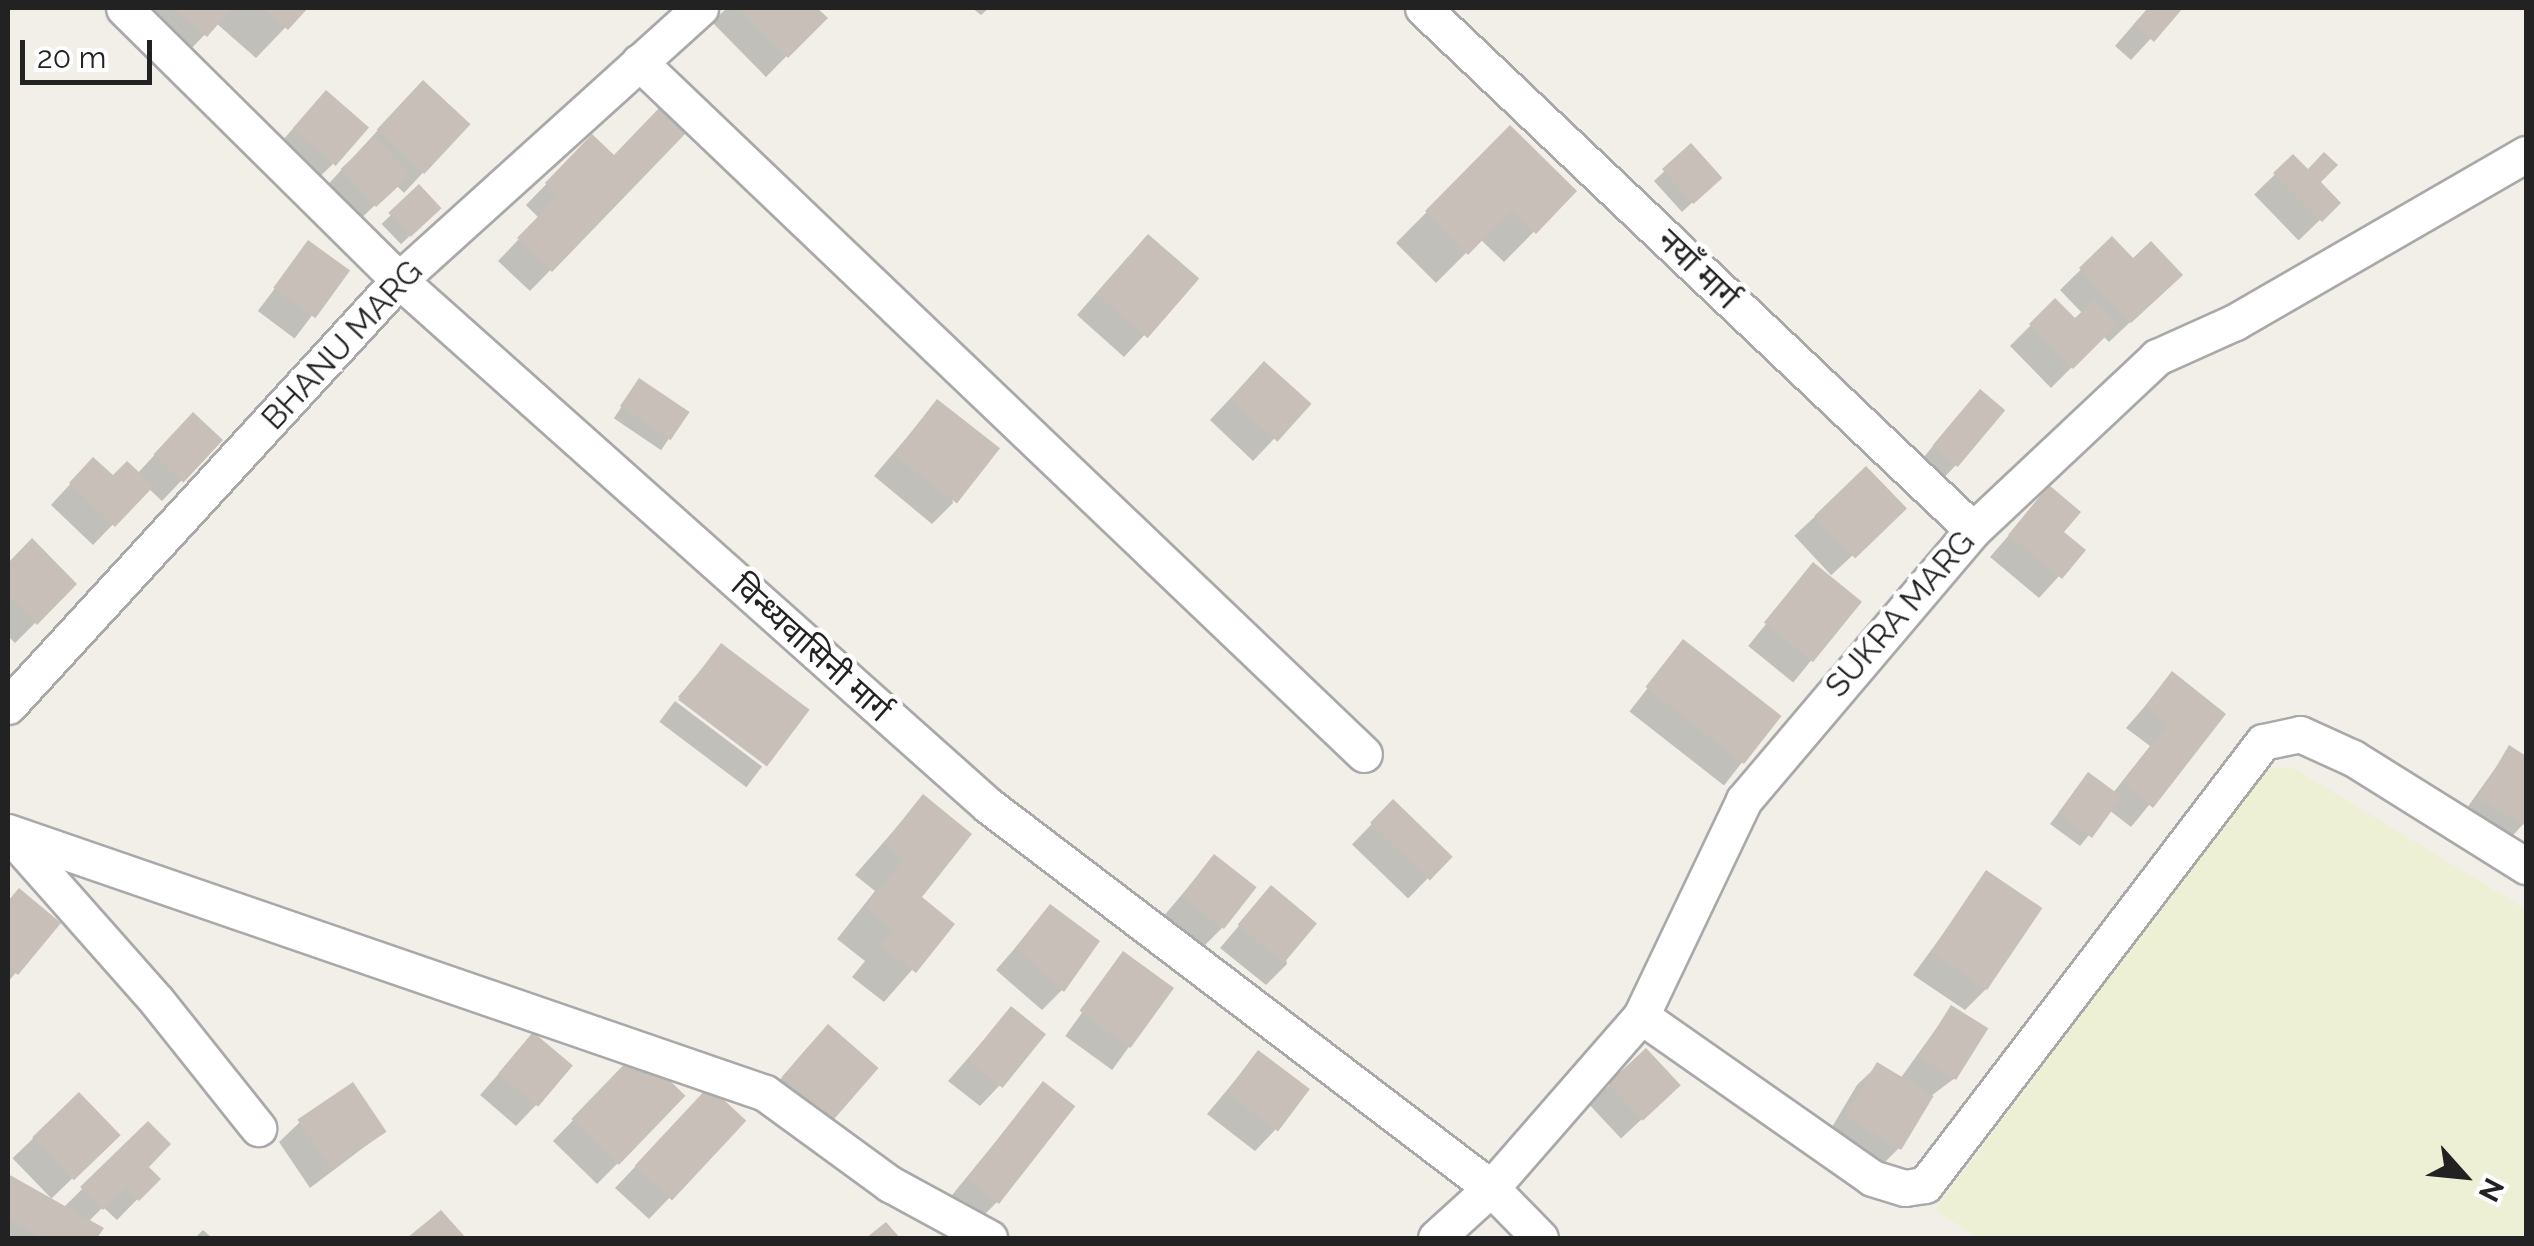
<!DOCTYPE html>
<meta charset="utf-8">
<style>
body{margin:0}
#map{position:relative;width:2534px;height:1246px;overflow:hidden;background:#f2efe9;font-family:Raleway,"Noto Sans Devanagari",sans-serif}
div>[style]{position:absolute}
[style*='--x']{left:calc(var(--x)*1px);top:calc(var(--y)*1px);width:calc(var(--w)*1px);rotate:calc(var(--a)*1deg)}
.farmland>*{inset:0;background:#eef0d5}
.shadow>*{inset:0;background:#0003;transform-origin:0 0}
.building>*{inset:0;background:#c7bfb8;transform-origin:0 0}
.roads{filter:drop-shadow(2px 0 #a9a9a9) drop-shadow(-2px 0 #a9a9a9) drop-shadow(0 2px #a9a9a9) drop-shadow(0 -2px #a9a9a9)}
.minor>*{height:35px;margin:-17.5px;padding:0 17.5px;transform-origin:17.5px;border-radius:17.5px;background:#fff}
span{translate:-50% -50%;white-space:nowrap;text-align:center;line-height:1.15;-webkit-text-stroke:9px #fff;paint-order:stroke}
.street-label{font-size:32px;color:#222}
.frame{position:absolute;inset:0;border:10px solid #222;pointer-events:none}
.north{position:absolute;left:2414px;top:1126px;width:100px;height:100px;-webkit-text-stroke:8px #fff;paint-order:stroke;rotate:117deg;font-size:28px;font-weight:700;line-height:40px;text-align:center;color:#222}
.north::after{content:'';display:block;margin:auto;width:35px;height:45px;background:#222;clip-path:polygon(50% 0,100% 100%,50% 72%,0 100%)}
.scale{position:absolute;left:20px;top:40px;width:132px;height:45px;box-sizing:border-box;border:5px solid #222;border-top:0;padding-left:12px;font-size:30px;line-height:35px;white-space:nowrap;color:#222;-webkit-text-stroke:8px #fff;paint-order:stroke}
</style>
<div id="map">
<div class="farmland">
<i style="clip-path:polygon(2292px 767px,2526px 909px,2526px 1238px,1977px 1238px,1935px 1210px,2266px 768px)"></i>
</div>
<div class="shadow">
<i style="clip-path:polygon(152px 8px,304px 8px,256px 58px,216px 23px,185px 55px,142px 18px)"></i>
<i style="clip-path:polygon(727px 8px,814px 8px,824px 18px,766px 77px,712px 22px)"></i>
<i style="clip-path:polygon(972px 8px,989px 8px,981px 15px)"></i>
<i style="clip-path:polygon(2148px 8px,2179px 8px,2131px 60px,2115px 46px)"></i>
<i style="clip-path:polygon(402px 104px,468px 124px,404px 193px,396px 185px,353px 226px,322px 191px)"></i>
<i style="clip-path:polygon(306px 114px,333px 164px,312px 184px,274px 150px)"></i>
<i style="clip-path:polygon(1510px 128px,1574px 191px,1504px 262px,1480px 239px,1436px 283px,1396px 243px)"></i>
<i style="clip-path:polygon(684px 132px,530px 291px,498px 261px,539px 218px,526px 205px,592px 137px,614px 158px)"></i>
<i style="clip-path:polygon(1691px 146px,1709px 187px,1682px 212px,1654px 181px)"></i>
<i style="left:2293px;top:157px;width:64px;height:54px;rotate:46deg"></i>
<i style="left:419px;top:188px;width:28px;height:52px;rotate:46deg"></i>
<i style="clip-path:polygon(2112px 239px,2159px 295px,2109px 342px,2103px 336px,2051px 388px,2010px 346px,2055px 301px,2075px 322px,2083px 314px,2060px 290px)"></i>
<i style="left:309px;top:243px;width:46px;height:85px;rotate:37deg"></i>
<i style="clip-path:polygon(1128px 257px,1196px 279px,1124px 357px,1077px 315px)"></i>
<i style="left:639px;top:381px;width:57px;height:45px;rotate:34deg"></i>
<i style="clip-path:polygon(1243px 385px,1307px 404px,1253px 461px,1210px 420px)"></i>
<i style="clip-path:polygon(937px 402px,953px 503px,932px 524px,874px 476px)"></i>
<i style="clip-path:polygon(1960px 413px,1956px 465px,1936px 486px,1915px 468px)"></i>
<i style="clip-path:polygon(172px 436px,220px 440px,162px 501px,148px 488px,93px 545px,51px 505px,73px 481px,137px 474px)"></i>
<i style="left:1866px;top:469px;width:54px;height:98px;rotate:47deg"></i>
<i style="clip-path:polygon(2049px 489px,2061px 532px,2082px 551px,2039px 598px,1990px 557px)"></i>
<i style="clip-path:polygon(32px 542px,74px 584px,15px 643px,8px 636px,8px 567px)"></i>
<i style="left:1813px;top:566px;width:58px;height:103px;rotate:39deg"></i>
<i style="left:1683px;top:643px;width:120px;height:87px;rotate:38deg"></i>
<i style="clip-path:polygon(721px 646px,765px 764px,678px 697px)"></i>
<i style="clip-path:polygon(2172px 675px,2223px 715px,2131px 827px,2109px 810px,2080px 846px,2050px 824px,2088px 775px,2113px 793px,2150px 746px,2126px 728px)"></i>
<i style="left:675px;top:701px;width:109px;height:26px;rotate:37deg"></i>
<i style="clip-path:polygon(2509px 749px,2526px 759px,2526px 821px,2504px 845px,2459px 819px)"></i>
<i style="clip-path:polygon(923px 797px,919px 898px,952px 924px,884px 1002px,852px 977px,865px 961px,837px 939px,875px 891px,855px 875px)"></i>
<i style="left:1393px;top:802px;width:78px;height:59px;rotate:44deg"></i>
<i style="clip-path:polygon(1214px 857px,1222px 928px,1201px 949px,1162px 918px)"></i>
<i style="clip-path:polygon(1987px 874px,1986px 989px,1965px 1010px,1913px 975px)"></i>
<i style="clip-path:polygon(1271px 888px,1287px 964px,1266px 985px,1220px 948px)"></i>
<i style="clip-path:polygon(19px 891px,57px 923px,8px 982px,8px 902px)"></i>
<i style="clip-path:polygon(1051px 907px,1062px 990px,1042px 1010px,996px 970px)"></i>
<i style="left:1124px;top:955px;width:58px;height:100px;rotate:36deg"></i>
<i style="clip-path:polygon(1951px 1008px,1955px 1078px,1931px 1096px,1899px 1148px,1878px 1169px,1826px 1137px,1857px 1085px,1878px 1065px,1900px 1079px)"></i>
<i style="clip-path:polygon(1011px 1009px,1000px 1085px,980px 1106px,948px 1081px)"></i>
<i style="clip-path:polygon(828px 1027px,832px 1121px,763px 1100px,807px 1048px)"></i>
<i style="clip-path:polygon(533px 1035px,536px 1105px,516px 1126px,480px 1095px)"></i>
<i style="left:1646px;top:1051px;width:47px;height:78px;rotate:47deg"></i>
<i style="clip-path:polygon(638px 1053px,618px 1163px,597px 1184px,553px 1141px)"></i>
<i style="clip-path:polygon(1258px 1053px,1275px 1130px,1255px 1151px,1207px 1114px)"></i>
<i style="clip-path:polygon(1043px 1084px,997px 1202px,976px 1223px,948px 1200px)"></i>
<i style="left:78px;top:1095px;width:56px;height:91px;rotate:46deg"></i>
<i style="clip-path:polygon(689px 1110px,743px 1121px,649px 1219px,615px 1188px)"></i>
<i style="clip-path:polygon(300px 1122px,384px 1132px,310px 1188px,279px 1142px)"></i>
<i style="clip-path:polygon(148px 1124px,145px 1167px,157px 1179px,117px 1220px,103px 1207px,88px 1222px,100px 1229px,95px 1238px,8px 1238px,8px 1177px,63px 1208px)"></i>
<i style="clip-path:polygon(203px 1230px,212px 1238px,195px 1238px)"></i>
</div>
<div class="building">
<i style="clip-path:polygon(174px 8px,232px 8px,207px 37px)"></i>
<i style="clip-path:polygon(263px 8px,308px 8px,288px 30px)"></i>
<i style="clip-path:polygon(738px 8px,817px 8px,828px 18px,788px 58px)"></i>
<i style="clip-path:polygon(2148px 8px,2183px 8px,2154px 42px,2134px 24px)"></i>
<i style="left:423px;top:80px;width:65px;height:68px;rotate:43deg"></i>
<i style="left:326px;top:90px;width:57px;height:51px;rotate:41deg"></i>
<i style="clip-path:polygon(661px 106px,687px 132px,552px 272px,517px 238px,558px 196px,545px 183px,592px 134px,614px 155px)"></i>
<i style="clip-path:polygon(1510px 125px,1577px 191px,1536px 234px,1512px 210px,1468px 255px,1425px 211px)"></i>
<i style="left:375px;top:137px;width:52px;height:47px;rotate:47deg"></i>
<i style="left:1691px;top:143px;width:47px;height:39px;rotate:48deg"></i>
<i style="clip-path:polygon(2324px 152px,2338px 165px,2321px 182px,2341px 203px,2322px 222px,2273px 173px,2293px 154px,2308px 169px)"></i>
<i style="left:419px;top:184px;width:33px;height:42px;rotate:47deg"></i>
<i style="left:1148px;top:234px;width:68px;height:79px;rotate:41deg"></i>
<i style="clip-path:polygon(2112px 236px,2133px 258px,2151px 241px,2183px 275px,2131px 323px,2079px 268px)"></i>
<i style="left:308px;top:240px;width:52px;height:59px;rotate:36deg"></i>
<i style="clip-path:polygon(2055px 298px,2075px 318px,2094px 300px,2118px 324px,2073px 369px,2029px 324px)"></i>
<i style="left:1264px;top:361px;width:64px;height:51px;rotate:42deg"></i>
<i style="left:639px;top:378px;width:61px;height:34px;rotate:34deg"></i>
<i style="left:1980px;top:389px;width:33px;height:74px;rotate:40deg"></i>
<i style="left:937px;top:399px;width:80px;height:70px;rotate:38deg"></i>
<i style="left:193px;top:412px;width:41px;height:58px;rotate:43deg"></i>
<i style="clip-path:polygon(93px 457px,113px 475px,127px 461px,154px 486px,115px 527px,69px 483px)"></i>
<i style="left:1866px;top:466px;width:59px;height:72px;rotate:46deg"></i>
<i style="clip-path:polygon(2049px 485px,2081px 512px,2064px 532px,2086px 550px,2062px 579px,2008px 535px)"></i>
<i style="clip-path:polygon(32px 538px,77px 584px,37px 625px,8px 595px,8px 563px)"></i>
<i style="left:1813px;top:562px;width:63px;height:78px;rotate:39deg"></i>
<i style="left:1683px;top:639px;width:125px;height:61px;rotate:38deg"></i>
<i style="left:721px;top:643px;width:111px;height:71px;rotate:37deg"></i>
<i style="clip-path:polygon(2172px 671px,2226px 714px,2153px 808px,2122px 783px,2168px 725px,2145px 706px)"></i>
<i style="clip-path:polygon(2509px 745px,2526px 756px,2526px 826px,2478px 798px)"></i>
<i style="left:2088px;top:772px;width:42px;height:51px;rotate:36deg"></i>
<i style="clip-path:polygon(923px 794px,972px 834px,922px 897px,955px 924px,916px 973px,880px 945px,893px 930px,866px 907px,903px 860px,884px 843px)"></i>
<i style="left:1393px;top:799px;width:83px;height:33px;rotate:44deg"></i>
<i style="left:1214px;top:854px;width:54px;height:53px;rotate:38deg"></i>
<i style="left:1986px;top:870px;width:68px;height:99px;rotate:34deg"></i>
<i style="left:1271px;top:885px;width:60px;height:52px;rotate:40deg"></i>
<i style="clip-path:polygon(19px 888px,61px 923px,18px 975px,8px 967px,8px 901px)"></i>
<i style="clip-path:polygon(1050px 904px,1100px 941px,1064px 992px,1015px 948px)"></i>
<i style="left:1123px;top:951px;width:63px;height:74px;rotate:36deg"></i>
<i style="left:1951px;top:1005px;width:44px;height:61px;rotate:32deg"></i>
<i style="left:1011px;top:1006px;width:45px;height:69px;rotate:39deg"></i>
<i style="left:828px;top:1024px;width:67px;height:71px;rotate:41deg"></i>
<i style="left:533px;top:1032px;width:52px;height:54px;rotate:40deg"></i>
<i style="left:1646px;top:1048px;width:51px;height:52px;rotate:47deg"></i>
<i style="left:638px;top:1050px;width:66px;height:96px;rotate:44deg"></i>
<i style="left:1258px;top:1050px;width:65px;height:53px;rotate:37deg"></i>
<i style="left:1877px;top:1062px;width:66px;height:63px;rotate:31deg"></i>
<i style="left:1043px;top:1081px;width:41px;height:124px;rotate:38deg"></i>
<i style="left:353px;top:1082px;width:60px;height:67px;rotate:56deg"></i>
<i style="left:709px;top:1086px;width:51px;height:109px;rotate:43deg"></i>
<i style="left:79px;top:1092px;width:60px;height:65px;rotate:46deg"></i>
<i style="clip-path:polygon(148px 1121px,171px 1144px,149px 1167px,161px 1179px,139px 1201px,126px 1188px,103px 1210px,80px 1187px)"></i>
<i style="clip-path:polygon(8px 1174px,104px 1228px,97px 1238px,43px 1238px,8px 1219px)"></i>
<i style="clip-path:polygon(441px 1210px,466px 1238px,407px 1238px)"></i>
<i style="clip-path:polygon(886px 1222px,900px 1238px,866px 1238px)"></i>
</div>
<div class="roads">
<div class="minor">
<i style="--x:124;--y:8;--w:387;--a:44.7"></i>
<i style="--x:399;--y:280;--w:790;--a:41.72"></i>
<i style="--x:989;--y:806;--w:631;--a:37.27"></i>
<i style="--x:1491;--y:1188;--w:70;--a:45.6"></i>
<i style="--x:1423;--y:8;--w:758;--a:43.5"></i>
<i style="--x:639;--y:62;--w:1002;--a:43.67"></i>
<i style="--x:8;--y:706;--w:578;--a:-47.45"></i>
<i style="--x:399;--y:280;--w:406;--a:-42.1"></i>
<i style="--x:8;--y:832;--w:801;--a:19.02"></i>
<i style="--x:765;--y:1093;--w:155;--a:36.1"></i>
<i style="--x:890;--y:1184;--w:113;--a:28.6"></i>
<i style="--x:10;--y:835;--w:220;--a:48.5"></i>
<i style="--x:156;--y:1000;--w:164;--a:51.4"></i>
<i style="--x:1641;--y:1016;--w:282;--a:35"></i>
<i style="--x:1872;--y:1178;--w:34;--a:17"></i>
<i style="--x:1905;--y:1188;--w:20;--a:-9"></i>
<i style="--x:1925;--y:1185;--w:557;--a:-52.66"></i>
<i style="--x:2263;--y:742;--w:38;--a:-12"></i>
<i style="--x:2300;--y:734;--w:58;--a:24.4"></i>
<i style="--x:2353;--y:758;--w:204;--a:32"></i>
<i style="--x:1436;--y:1238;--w:74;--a:-42.3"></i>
<i style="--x:1491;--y:1188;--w:228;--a:-48.9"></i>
<i style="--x:1641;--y:1016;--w:239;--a:-64.5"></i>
<i style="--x:1744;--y:800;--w:354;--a:-49.7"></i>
<i style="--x:1973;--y:530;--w:253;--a:-43.2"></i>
<i style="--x:2157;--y:357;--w:85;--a:-24.2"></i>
<i style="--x:2235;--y:322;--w:336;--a:-30"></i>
</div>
</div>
<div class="street-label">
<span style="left:1698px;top:269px;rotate:44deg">नयाँ मार्ग</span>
<span style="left:342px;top:345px;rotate:-47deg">BHANU MARG</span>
<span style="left:1900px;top:614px;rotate:-49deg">SUKRA MARG</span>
<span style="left:811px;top:648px;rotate:42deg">विन्ध्यवासिनी मार्ग</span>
</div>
<div class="frame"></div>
<div class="north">N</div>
<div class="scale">20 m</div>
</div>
